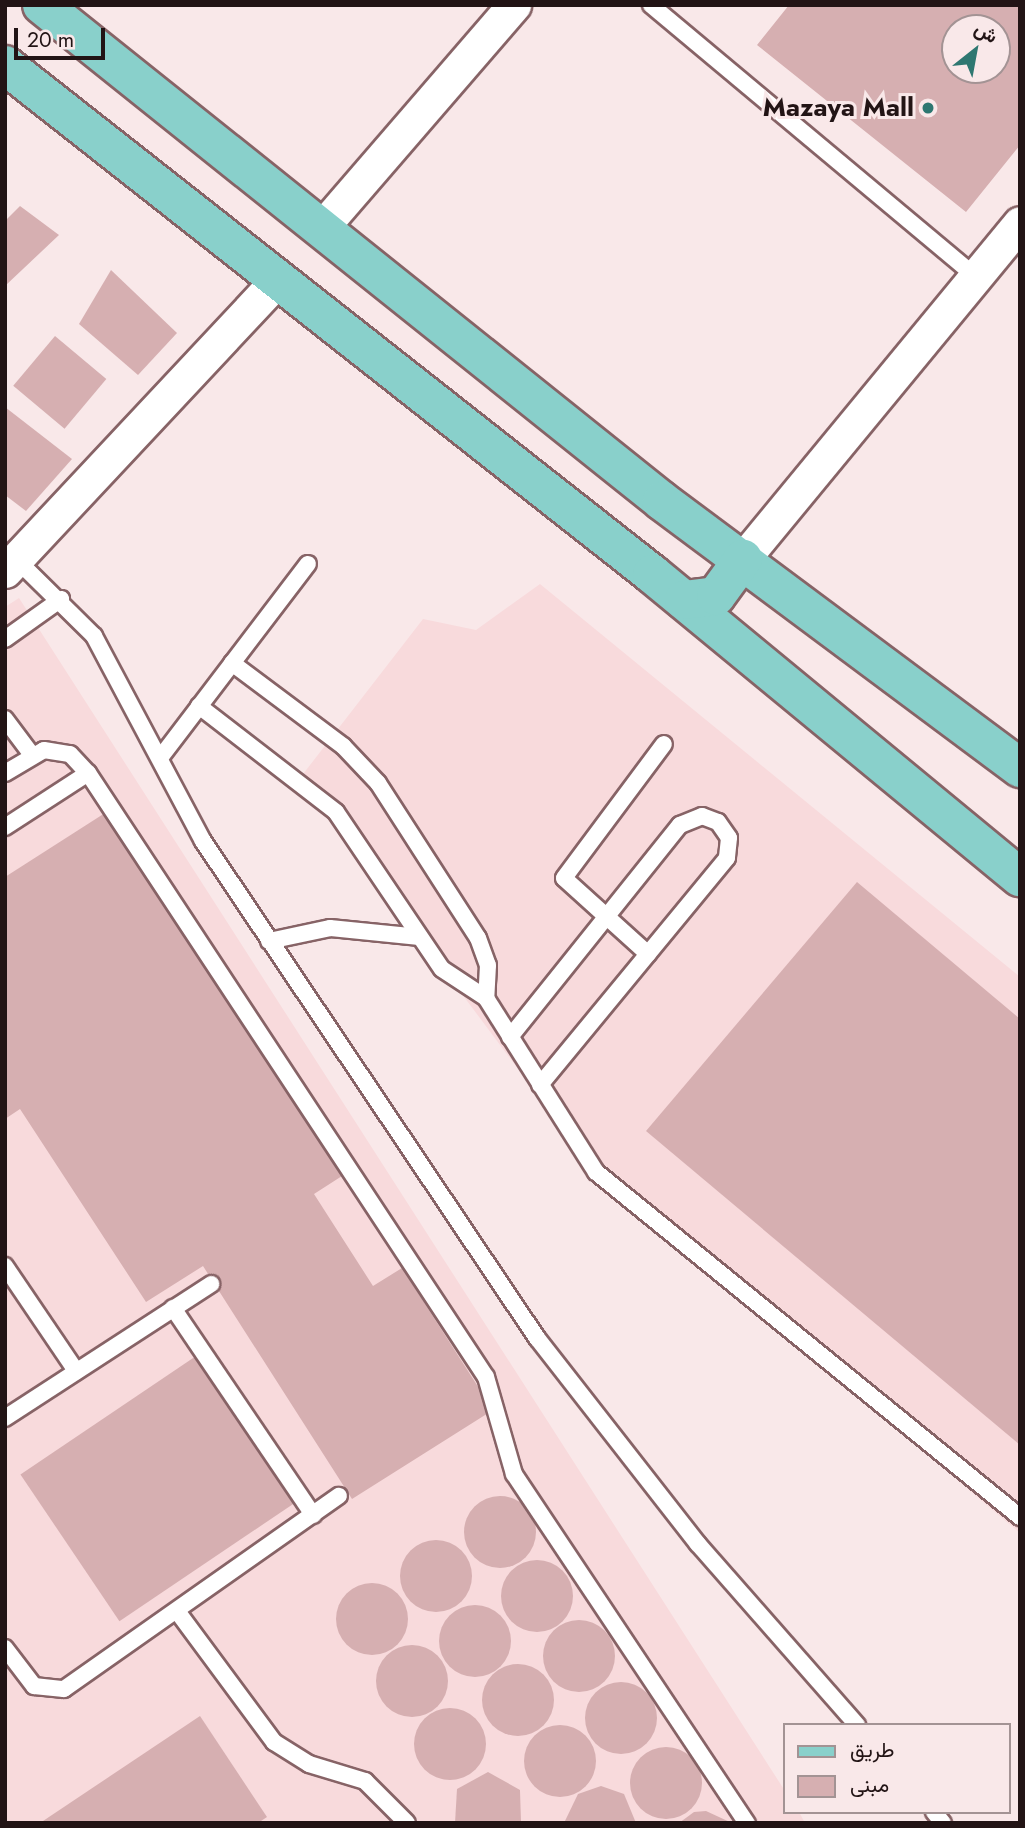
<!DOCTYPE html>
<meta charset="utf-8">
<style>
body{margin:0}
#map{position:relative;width:1025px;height:1828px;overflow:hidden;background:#f9e8e9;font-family:Jost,Vazirmatn,sans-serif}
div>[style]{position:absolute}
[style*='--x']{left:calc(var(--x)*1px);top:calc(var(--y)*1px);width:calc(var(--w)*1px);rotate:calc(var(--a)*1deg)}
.built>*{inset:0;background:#f8dadc}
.building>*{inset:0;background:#d6afb1;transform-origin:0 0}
.round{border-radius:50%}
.roads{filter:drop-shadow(2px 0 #876366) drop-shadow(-2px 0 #876366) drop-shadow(0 2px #876366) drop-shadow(0 -2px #876366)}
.service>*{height:16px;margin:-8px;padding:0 8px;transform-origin:8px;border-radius:8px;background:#fff}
.minor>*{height:33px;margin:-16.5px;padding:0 16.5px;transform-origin:16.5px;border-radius:16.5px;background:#fff}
.primary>*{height:38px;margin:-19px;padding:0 19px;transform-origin:19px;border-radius:19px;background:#89d0cb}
.dots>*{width:19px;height:19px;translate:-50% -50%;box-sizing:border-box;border:4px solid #f9e8e9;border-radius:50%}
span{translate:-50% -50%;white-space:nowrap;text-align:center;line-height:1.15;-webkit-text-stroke:6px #f9e8e9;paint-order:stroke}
.poi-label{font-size:26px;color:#221415;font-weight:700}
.right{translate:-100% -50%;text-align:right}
.frame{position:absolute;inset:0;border:7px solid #221415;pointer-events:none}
.legend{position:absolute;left:783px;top:1723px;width:228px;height:91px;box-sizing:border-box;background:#f9e8e9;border:2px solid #a39394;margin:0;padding:9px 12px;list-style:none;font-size:21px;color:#221415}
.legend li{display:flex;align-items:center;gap:14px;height:35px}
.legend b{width:35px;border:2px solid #a39394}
.north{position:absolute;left:941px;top:14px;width:70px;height:70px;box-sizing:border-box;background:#f9e8e9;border:2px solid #a39394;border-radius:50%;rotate:31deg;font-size:19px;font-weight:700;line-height:28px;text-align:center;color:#221415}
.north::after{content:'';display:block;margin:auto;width:24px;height:32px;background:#2e7771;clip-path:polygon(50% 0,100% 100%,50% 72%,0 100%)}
.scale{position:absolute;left:14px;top:28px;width:91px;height:32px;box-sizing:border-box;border:4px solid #221415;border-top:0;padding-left:9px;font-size:21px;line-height:24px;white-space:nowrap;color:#221415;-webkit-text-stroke:5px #f9e8e9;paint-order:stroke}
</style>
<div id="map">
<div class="built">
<i style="clip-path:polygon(540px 584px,1020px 977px,1020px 1533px,602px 1181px,300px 778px,423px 619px,476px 630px)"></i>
<i style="clip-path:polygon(19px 598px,785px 1791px,785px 1812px,799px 1812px,805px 1823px,5px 1823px,5px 607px)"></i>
</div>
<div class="building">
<i style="clip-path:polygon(evenodd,789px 5px,1020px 5px,1020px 145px,966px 212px,757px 45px,789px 5px,955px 28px,997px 28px,997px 70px,955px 70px,955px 28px)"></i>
<i style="clip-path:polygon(20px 206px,59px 235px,5px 286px,5px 221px)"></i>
<i style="clip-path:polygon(111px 270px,177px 333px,138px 375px,79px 324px)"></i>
<i style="left:55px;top:336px;width:67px;height:65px;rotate:40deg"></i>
<i style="clip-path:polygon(5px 407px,72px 459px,26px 511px,5px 495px)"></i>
<i style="clip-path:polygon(105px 813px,342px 1176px,314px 1194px,373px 1286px,402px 1268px,493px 1410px,352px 1499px,203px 1266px,146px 1302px,20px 1109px,5px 1119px,5px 877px)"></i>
<i style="clip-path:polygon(857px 882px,1020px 1019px,1020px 1445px,646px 1131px)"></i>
<i style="left:202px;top:1352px;width:177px;height:219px;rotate:56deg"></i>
<i class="round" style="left:464px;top:1496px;width:72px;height:72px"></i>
<i class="round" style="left:400px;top:1540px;width:72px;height:72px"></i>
<i class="round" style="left:501px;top:1560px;width:72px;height:72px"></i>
<i class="round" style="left:336px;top:1583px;width:72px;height:72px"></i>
<i class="round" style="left:439px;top:1605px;width:72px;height:72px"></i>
<i class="round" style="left:543px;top:1620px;width:72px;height:72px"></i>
<i class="round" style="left:376px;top:1645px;width:72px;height:72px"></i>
<i class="round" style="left:482px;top:1664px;width:72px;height:72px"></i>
<i class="round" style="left:585px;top:1682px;width:72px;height:72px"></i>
<i class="round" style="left:414px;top:1708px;width:72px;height:72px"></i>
<i style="clip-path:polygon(200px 1716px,267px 1817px,258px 1823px,40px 1823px)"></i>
<i class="round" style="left:524px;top:1725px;width:72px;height:72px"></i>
<i class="round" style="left:630px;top:1747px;width:72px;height:72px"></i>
<i style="clip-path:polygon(488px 1772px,520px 1790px,521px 1823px,455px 1823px,457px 1789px)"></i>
<i style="clip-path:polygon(601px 1786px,624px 1794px,636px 1823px,564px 1823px,578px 1794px)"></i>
<i style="clip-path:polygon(706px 1811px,732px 1823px,679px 1823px,694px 1812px)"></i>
</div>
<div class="roads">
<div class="service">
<i style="--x:651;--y:5;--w:424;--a:39.9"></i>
<i style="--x:18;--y:561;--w:107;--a:44.6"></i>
<i style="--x:94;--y:636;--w:232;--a:62"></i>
<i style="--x:203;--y:841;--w:599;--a:56.1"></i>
<i style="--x:537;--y:1338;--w:261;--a:52"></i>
<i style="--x:698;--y:1544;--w:241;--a:48.7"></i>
<i style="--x:5;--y:639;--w:69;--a:-35.5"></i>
<i style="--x:232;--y:663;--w:139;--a:36.8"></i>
<i style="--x:343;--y:746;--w:51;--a:46.6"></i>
<i style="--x:378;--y:783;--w:184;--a:57.2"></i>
<i style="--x:478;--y:938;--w:29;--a:70"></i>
<i style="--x:488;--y:965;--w:33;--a:93"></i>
<i style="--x:199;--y:706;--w:173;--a:37.7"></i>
<i style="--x:336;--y:812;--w:189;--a:56"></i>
<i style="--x:442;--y:969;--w:53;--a:33.4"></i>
<i style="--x:486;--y:998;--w:206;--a:57.7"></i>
<i style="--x:596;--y:1172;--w:547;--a:39.13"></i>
<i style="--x:5;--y:719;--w:45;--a:53.1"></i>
<i style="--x:160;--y:758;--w:244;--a:-52.7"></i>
<i style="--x:5;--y:773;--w:45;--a:-30.5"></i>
<i style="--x:44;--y:750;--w:26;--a:9"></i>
<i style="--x:70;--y:754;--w:26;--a:47"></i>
<i style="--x:88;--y:773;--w:723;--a:56.62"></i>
<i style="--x:486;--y:1377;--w:101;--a:73.9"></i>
<i style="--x:514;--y:1474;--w:420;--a:56.3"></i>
<i style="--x:5;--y:827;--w:99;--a:-33"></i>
<i style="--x:269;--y:941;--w:62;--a:-12"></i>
<i style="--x:330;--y:928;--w:90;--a:5.7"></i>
<i style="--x:648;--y:954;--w:113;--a:-137.9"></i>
<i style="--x:564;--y:878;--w:167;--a:-53.3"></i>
<i style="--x:510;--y:1037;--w:272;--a:-51.3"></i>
<i style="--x:680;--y:825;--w:24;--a:-22"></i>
<i style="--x:702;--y:816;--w:17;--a:21"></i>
<i style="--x:718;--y:822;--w:19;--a:55"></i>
<i style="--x:729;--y:838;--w:20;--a:96"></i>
<i style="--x:727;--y:858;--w:294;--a:129.5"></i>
<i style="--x:5;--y:1266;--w:127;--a:55.9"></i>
<i style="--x:173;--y:1308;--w:250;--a:55.9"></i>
<i style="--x:5;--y:1418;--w:246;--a:-33"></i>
<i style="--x:177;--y:1611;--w:163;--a:53.5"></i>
<i style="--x:274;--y:1742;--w:41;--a:32.2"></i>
<i style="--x:309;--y:1764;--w:59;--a:16.9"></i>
<i style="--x:365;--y:1781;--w:59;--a:45"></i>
<i style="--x:5;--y:1648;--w:48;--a:52.7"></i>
<i style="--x:34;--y:1686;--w:30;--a:6"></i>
<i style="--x:64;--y:1689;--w:336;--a:-35.1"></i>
<i style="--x:934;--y:1812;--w:14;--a:51"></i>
</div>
<div class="minor">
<i style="--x:324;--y:225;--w:291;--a:-49.2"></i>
<i style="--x:743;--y:559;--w:435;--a:-50.5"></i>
<i style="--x:5;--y:571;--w:398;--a:-46.9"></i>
</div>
<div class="primary">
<i style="--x:42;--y:5;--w:794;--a:38.66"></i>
<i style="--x:662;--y:501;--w:447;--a:36.7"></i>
<i style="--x:5;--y:65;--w:823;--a:38.19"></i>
<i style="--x:652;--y:574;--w:477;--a:39.5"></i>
<i style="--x:684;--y:600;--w:32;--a:-7"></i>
<i style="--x:716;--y:596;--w:46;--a:-53.9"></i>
</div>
</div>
<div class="dots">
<i style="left:928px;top:108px;background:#2e7771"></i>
</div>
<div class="poi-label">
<span class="right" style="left:914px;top:108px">Mazaya Mall</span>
</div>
<div class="frame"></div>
<ul class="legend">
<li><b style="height:9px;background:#89d0cb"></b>طريق</li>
<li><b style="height:19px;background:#d6afb1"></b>مبنى</li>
</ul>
<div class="north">ش</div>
<div class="scale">20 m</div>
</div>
